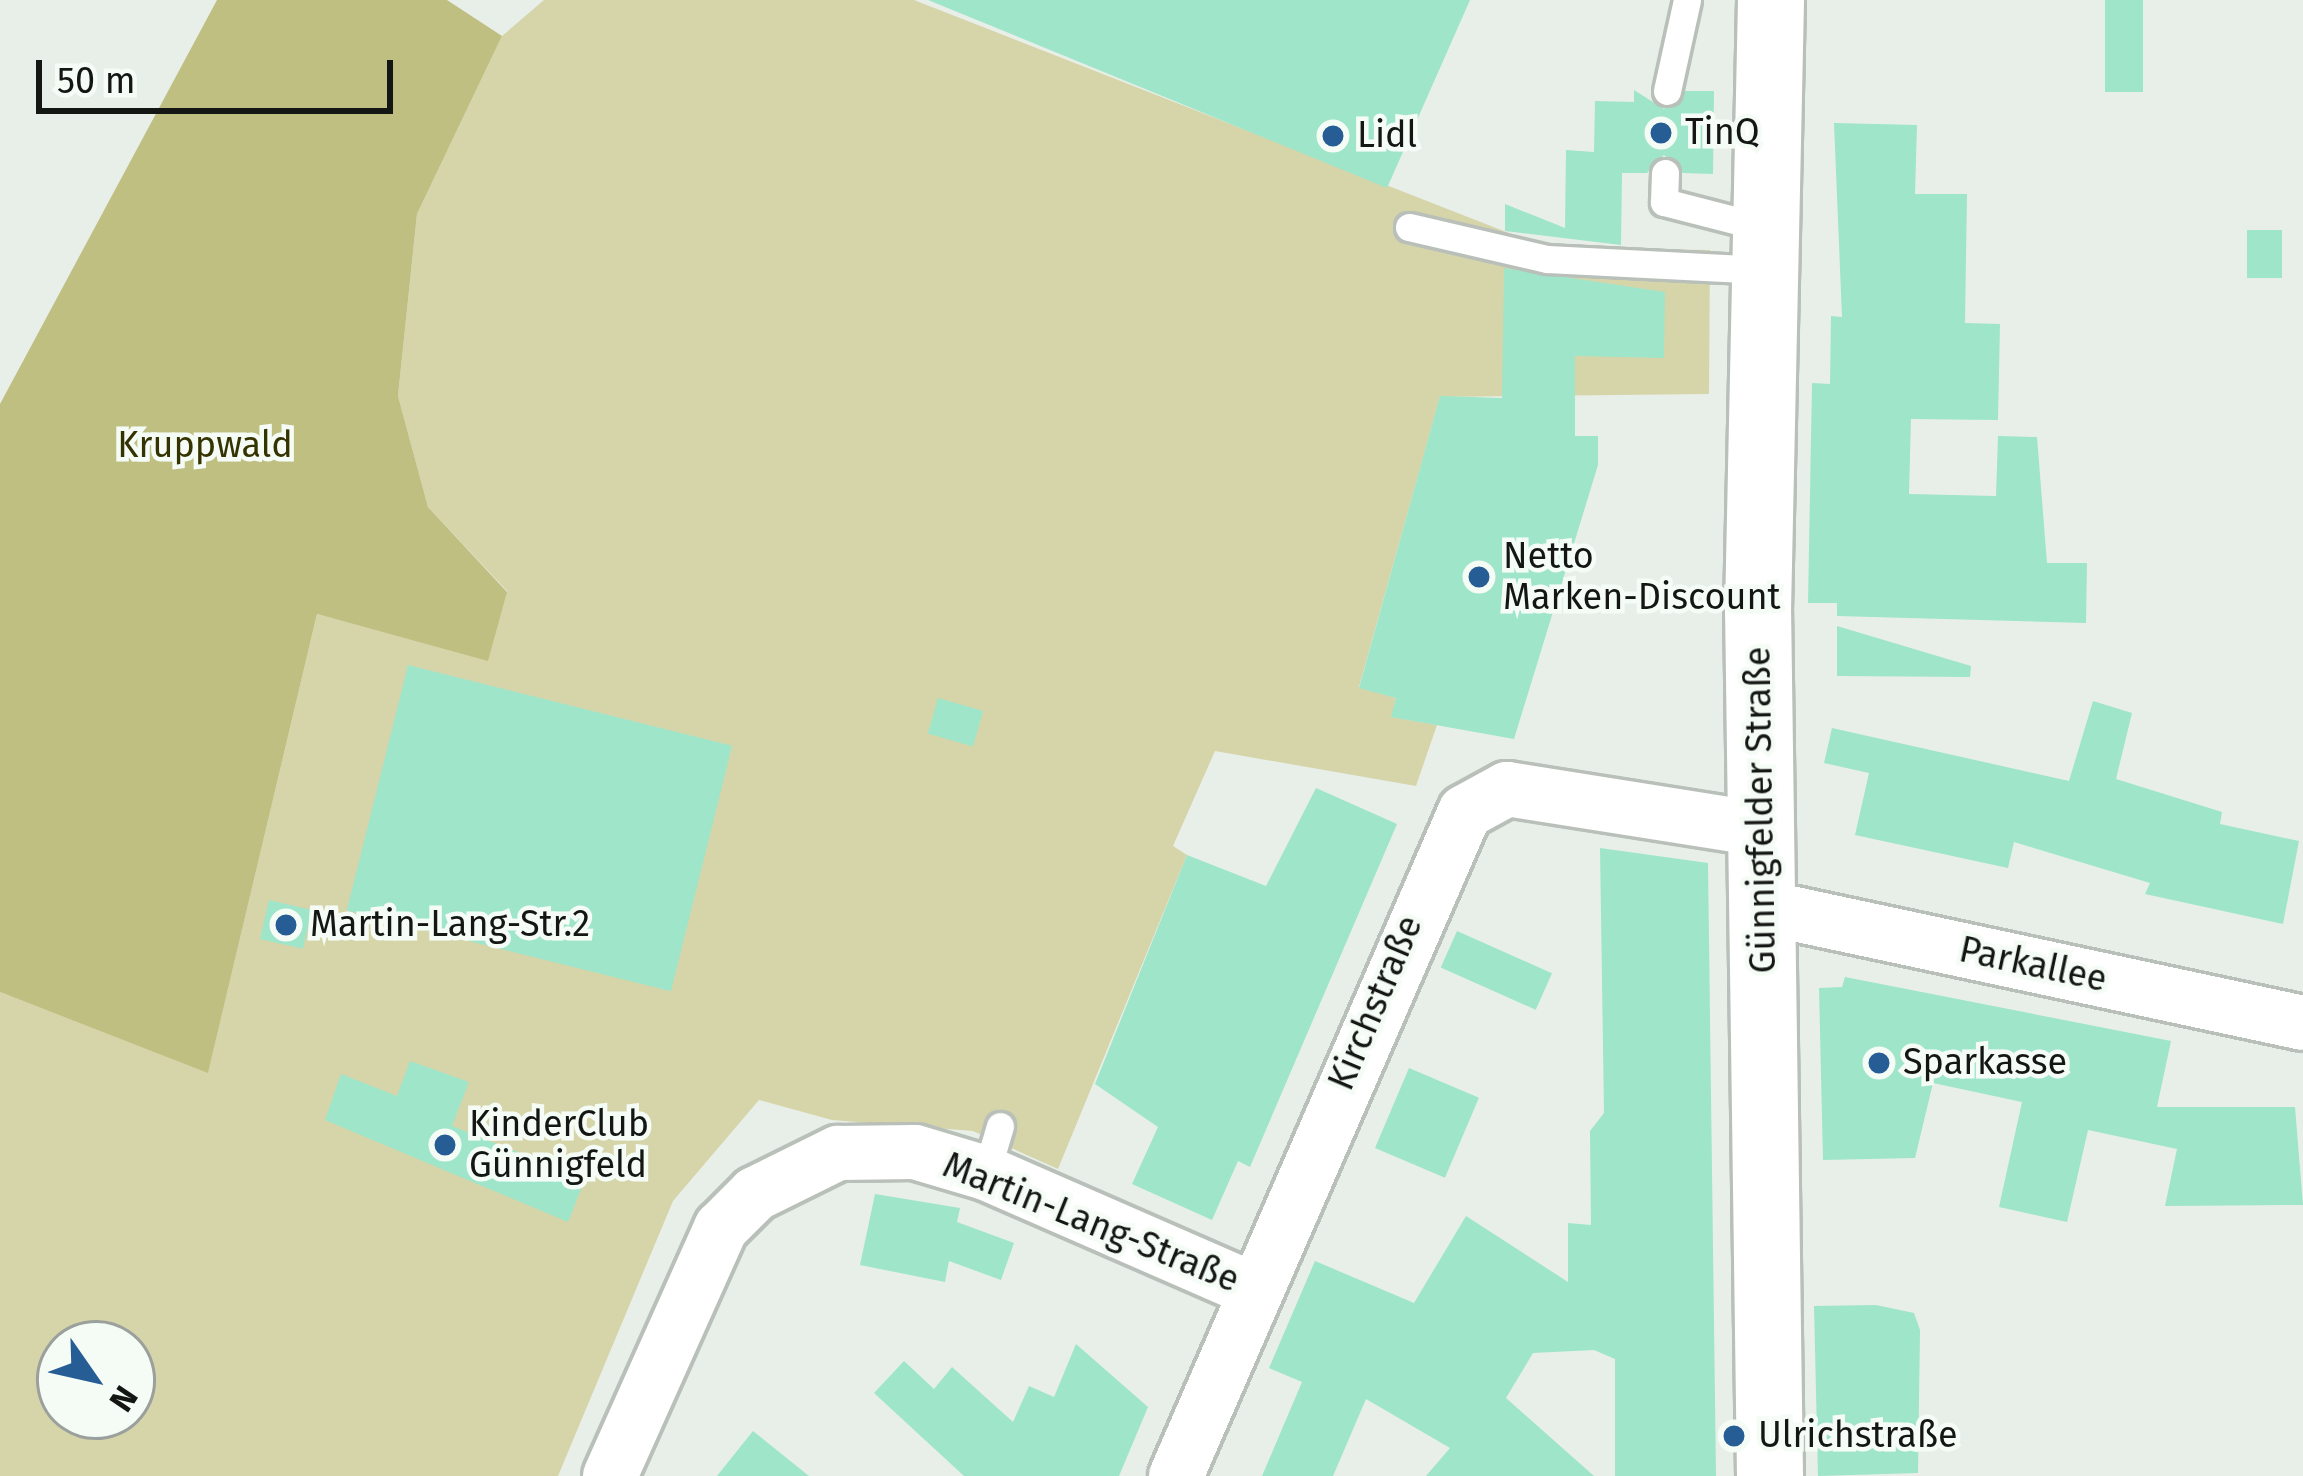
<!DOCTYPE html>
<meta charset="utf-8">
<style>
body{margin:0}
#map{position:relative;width:2303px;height:1476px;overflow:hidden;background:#e8efe9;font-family:"Fira Sans",sans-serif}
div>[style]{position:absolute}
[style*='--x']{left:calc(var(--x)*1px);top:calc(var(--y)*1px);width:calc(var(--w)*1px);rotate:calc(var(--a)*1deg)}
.green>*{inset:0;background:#d6d5aa}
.forest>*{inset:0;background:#c0bf82}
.building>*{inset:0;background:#9ee5ca;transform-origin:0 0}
.roads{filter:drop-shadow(3px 0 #b9bfb9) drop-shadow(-3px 0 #b9bfb9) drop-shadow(0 3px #b9bfb9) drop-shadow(0 -3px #b9bfb9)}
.lane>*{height:27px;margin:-13.5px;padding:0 13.5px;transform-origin:13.5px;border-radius:13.5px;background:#fff}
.street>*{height:54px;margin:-27px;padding:0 27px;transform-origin:27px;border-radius:27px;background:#fff}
.secondary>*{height:66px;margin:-33px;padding:0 33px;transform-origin:33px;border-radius:33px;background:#fff}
.dots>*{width:33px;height:33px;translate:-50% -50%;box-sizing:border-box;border:6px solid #f5fcf6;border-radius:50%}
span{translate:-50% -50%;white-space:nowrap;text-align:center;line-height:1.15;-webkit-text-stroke:9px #f5fcf6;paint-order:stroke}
.poi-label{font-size:36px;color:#141614}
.left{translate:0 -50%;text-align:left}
.park-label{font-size:36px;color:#353301}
.street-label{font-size:36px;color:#141614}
.north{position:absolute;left:36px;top:1320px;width:120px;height:120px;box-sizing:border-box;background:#f5fcf6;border:3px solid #9ba09c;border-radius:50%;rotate:124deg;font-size:33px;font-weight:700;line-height:48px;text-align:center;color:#141614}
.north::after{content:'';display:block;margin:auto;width:42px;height:54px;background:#265d95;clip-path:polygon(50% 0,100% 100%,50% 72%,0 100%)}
.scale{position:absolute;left:36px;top:60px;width:357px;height:54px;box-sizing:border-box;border:6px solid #141614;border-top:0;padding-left:15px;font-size:36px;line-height:42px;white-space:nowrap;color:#141614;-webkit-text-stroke:9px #f5fcf6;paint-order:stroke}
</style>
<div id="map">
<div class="green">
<i style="clip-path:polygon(evenodd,544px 0,914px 0,1547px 248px,1710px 250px,1709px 394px,1440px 397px,1359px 687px,1396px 698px,1392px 717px,1437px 725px,1416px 786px,1215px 751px,1173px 846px,1187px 855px,1058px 1169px,973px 1131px,832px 1120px,759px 1100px,673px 1201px,558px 1476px,0 1476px,0 992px,208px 1072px,317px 614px,487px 660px,507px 591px,428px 507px,398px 396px,417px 214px,502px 36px,544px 0,60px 1344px,132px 1344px,132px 1416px,60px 1416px,60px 1344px)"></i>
</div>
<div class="forest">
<i style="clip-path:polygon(217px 0,447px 0,502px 36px,417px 214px,398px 396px,428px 507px,507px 592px,488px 661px,317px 614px,208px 1073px,0 992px,0 404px)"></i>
</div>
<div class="building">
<i style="clip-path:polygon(928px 0,1470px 0,1387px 188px)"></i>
<i style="left:2105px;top:0;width:38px;height:92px"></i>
<i style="clip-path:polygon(1634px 90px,1664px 109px,1685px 91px,1714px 91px,1713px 174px,1683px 173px,1664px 155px,1647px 173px,1622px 173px,1621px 245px,1505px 231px,1505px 204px,1565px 228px,1566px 150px,1594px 152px,1595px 101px,1634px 102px)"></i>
<i style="clip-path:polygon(1834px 123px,1917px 125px,1915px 194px,1967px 194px,1965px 323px,2000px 324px,1998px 420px,1911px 419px,1909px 494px,1996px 496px,1998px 436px,2037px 437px,2047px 563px,2087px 563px,2086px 623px,1837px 616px,1837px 603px,1808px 603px,1812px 383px,1830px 384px,1831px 316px,1842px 317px)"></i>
<i style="left:2282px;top:230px;width:48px;height:35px;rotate:90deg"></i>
<i style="clip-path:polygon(1504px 268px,1665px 292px,1664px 358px,1575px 356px,1575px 436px,1598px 436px,1598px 465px,1514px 739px,1391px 717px,1396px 698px,1359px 688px,1440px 396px,1502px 398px)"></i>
<i style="clip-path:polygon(1837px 626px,1971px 666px,1970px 677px,1837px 676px)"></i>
<i style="left:408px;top:665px;width:334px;height:253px;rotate:14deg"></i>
<i style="left:938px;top:698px;width:47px;height:37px;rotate:16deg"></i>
<i style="clip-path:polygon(2093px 701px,2132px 713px,2116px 779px,2222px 812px,2220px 824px,2299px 841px,2283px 924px,2145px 894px,2150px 883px,2014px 842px,2008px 868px,1855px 835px,1869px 773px,1824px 763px,1832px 728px,2069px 781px)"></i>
<i style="clip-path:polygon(1316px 788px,1397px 824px,1250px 1167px,1238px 1161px,1212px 1220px,1132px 1184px,1158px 1127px,1095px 1084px,1187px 855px,1266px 886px)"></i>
<i style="clip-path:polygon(1600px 848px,1708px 863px,1716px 1476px,1615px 1476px,1615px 1359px,1594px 1350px,1533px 1353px,1506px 1398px,1594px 1476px,1426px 1476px,1450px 1448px,1366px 1399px,1333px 1476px,1262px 1476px,1302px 1382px,1269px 1368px,1315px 1261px,1414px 1303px,1466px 1216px,1568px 1282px,1568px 1223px,1591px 1225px,1590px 1131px,1604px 1113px)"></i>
<i style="left:269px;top:900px;width:44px;height:40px;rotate:13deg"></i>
<i style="left:1457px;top:931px;width:104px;height:40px;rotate:24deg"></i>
<i style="clip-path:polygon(1845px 977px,2171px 1041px,2157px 1107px,2295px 1107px,2303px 1205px,2165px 1206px,2177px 1149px,2088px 1130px,2067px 1222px,1999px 1207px,2022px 1102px,1933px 1083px,1915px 1158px,1823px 1160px,1819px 988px,1842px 987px)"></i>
<i style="clip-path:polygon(410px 1061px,469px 1082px,452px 1126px,585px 1179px,568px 1222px,325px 1120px,341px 1074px,397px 1096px)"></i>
<i style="left:1409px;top:1068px;width:76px;height:87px;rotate:23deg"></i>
<i style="clip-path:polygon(875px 1194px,960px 1208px,957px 1222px,1014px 1243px,1001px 1280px,949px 1261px,945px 1282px,860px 1265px)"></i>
<i style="clip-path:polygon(1876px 1305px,1914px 1313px,1920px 1330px,1918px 1473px,1818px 1476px,1814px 1306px)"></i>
<i style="clip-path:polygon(1076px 1344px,1148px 1407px,1119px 1476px,964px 1476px,874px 1393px,904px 1361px,934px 1389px,952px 1367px,1013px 1422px,1029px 1386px,1054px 1397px)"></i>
<i style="clip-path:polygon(753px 1431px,809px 1476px,717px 1476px)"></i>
</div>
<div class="roads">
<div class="lane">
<i style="--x:1667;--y:91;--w:93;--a:-77.6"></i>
<i style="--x:1665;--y:173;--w:29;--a:92"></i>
<i style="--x:1664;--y:202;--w:104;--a:14.4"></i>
<i style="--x:1409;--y:227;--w:142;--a:13.1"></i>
<i style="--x:1547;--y:259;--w:217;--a:2.9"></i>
<i style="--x:986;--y:1173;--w:49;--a:-73.4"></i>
</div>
<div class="street">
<i style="--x:1762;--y:907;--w:553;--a:12.1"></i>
<i style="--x:610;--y:1476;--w:272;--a:-65.9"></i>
<i style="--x:721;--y:1228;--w:48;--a:-45"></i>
<i style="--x:755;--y:1194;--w:93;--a:-26.3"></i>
<i style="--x:838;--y:1153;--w:77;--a:-0.7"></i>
<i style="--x:915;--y:1152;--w:74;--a:16.5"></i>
<i style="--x:986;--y:1173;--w:292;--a:23.6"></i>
<i style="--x:1176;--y:1476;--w:724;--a:-66.48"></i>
<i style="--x:1465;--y:812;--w:48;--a:-28.7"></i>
<i style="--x:1507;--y:789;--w:255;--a:9"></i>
</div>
<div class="secondary">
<i style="--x:1770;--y:1476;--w:865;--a:-90.79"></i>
<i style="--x:1758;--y:611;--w:611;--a:-88.78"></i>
</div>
</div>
<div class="dots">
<i style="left:1661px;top:133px;background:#265d95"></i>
<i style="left:1333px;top:136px;background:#265d95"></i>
<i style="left:1479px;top:577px;background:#265d95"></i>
<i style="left:286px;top:925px;background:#265d95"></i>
<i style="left:1879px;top:1063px;background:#265d95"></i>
<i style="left:445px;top:1145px;background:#265d95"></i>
<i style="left:1734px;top:1436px;background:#265d95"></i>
</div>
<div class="poi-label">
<span class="left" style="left:1685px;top:133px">TinQ</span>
<span class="left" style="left:1357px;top:136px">Lidl</span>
<span class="left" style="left:1503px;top:577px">Netto<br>Marken-Discount</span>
<span class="left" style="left:310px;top:925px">Martin-Lang-Str.2</span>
<span class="left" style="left:1903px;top:1063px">Sparkasse</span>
<span class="left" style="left:469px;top:1145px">KinderClub<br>Günnigfeld</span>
<span class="left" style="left:1758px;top:1436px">Ulrichstraße</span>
</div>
<div class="park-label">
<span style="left:205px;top:446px">Kruppwald</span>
</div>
<div class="street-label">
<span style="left:1761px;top:810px;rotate:-91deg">Günnigfelder Straße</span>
<span style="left:2033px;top:965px;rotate:12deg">Parkallee</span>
<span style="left:1376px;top:1003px;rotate:-67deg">Kirchstraße</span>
<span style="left:1091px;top:1223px;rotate:22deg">Martin-Lang-Straße</span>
</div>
<div class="north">N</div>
<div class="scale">50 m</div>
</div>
